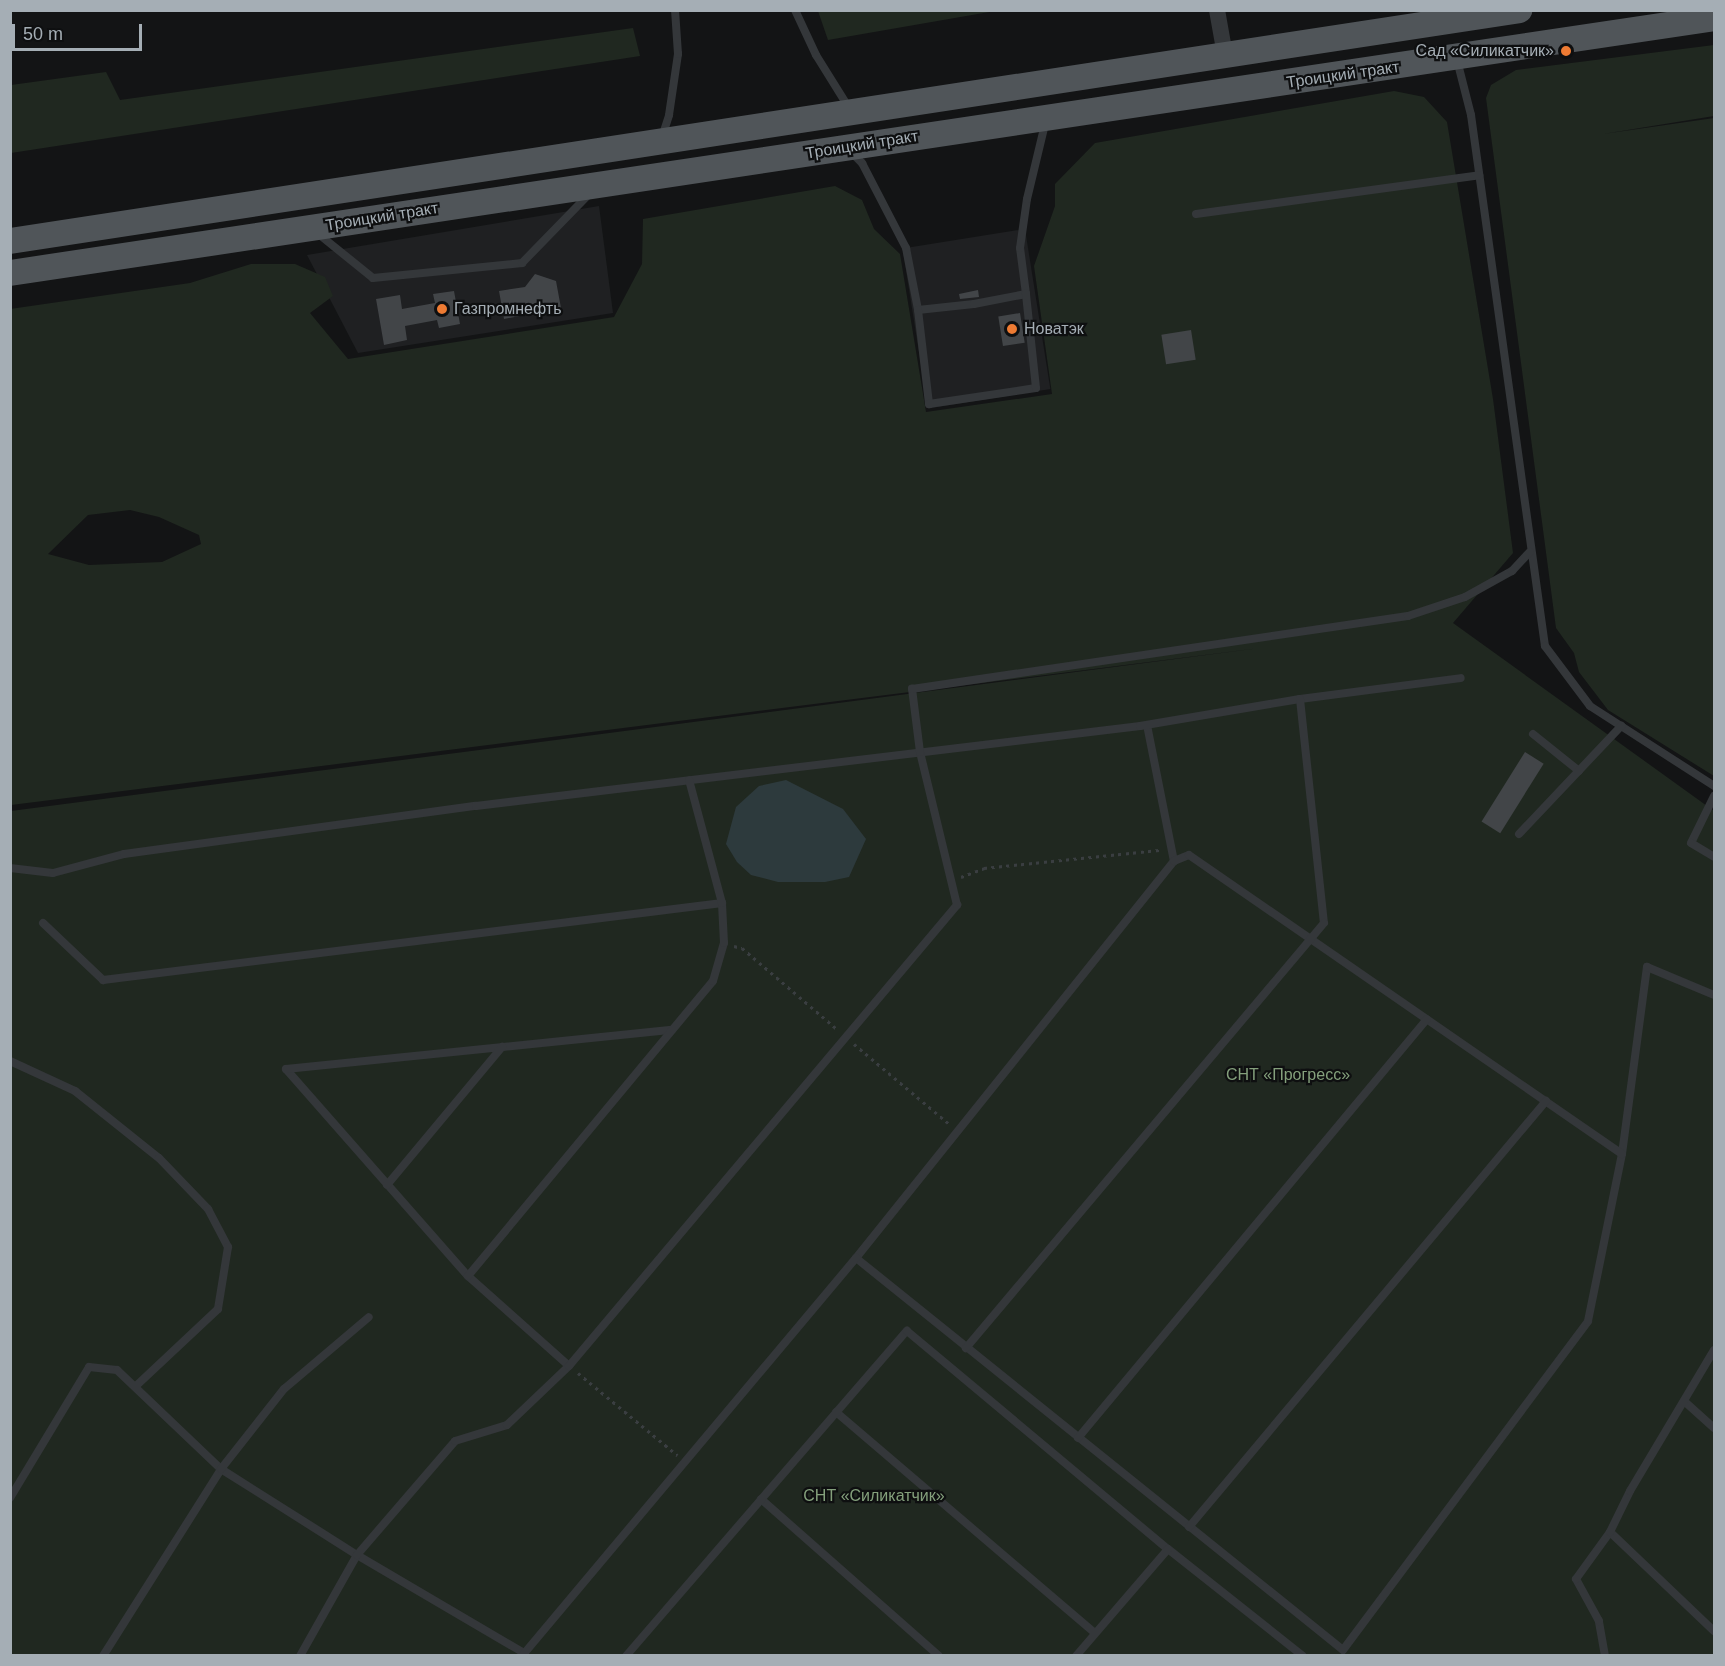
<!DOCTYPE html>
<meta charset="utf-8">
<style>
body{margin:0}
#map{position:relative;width:1725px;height:1666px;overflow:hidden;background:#131415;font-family:Arial,sans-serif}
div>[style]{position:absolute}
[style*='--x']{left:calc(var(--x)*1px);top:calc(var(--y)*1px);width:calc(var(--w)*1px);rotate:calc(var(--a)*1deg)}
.built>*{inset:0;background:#1f2022;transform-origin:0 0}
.green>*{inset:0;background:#202820}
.water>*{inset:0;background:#2d3a3d}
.building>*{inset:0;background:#424548;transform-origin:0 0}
.path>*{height:3px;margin-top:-1.5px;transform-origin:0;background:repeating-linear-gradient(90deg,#3a3e41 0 3px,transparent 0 7.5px)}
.lane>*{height:8px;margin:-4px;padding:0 4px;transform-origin:4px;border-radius:4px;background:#34373a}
.street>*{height:16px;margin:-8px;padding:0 8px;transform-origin:8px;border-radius:8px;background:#34373a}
.primary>*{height:26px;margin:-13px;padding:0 13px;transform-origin:13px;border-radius:13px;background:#505559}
.dots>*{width:16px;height:16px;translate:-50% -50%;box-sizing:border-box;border:3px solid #0e0f10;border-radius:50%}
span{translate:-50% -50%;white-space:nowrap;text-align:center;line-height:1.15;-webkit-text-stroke:4.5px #0e0f10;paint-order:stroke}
.poi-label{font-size:16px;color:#a5aeb5}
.right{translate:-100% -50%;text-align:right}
.left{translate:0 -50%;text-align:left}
.street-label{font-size:16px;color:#a5aeb5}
.park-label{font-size:16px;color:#84a07c}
.frame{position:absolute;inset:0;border:12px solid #a5aeb5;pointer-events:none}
.scale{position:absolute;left:12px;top:24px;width:130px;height:27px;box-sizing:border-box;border:3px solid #a5aeb5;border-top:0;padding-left:8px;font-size:18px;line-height:21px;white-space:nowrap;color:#a5aeb5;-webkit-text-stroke:4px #0e0f10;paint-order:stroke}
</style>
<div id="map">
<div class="built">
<i style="clip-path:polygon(599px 206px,613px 313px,358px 353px,307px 255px)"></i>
<i style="left:1025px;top:229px;width:162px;height:124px;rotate:81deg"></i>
</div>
<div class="green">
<i style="clip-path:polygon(823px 10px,995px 10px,995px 11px,828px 40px,818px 11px)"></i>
<i style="clip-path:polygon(633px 28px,640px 56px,11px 153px,11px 85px,106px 72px,120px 100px)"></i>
<i style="clip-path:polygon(1714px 45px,1714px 116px,1603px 134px,1714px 118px,1714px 776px,1608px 710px,1579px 672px,1574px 653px,1556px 628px,1486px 98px,1491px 85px,1516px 70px)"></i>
<i style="clip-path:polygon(evenodd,1394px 91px,1424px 97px,1447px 122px,1493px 399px,1513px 553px,1453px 623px,1714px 811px,1714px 1655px,11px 1655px,11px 811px,1260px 648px,11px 805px,10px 309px,190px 283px,251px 264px,295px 264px,325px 277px,333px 296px,310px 313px,348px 359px,614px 317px,642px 264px,643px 219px,835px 186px,862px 200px,874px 229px,900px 254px,926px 412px,1052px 394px,1034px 266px,1055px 206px,1055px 184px,1095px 143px,1394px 91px,130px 510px,159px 517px,199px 535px,201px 544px,162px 562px,89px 565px,48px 554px,88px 515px,130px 510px)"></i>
</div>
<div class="water">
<i style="clip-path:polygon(786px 780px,843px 809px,866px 839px,849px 877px,825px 882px,778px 882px,751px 875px,737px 862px,726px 844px,736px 807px,759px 786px)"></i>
</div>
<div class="building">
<i style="clip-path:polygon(535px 274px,556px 281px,561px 308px,504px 319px,499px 291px,525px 287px)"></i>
<i style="clip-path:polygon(978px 290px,979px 297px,960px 299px,959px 294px)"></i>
<i style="clip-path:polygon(454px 291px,460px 324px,439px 328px,437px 320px,405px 326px,407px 340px,384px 345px,376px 299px,400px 295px,402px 309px,435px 303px,433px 294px)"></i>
<i style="left:1020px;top:313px;width:30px;height:22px;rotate:81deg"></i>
<i style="left:1191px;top:330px;width:30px;height:30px;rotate:81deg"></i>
<i style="left:1525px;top:752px;width:22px;height:82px;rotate:32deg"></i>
</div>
<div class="path">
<i style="--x:961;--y:877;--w:25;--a:-21"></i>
<i style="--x:984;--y:868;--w:176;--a:-5.9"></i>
<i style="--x:734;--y:946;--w:8;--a:14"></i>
<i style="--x:742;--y:948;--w:126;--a:40.5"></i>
<i style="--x:854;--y:1044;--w:123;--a:40"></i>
<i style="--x:578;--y:1373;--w:129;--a:39.6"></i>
</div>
<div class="lane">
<i style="--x:795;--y:10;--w:50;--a:65"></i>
<i style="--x:816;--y:55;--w:62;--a:58.1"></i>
<i style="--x:1457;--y:60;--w:57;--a:75.7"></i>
<i style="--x:1471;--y:115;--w:536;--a:82.07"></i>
<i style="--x:1545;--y:646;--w:75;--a:53.1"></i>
<i style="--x:1590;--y:706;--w:148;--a:32.8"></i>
<i style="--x:662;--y:137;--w:23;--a:-72"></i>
<i style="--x:669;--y:115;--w:62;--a:-81.6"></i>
<i style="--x:678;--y:54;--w:44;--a:-93.9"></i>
<i style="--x:851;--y:152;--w:16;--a:45"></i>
<i style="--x:862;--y:163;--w:96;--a:62.6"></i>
<i style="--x:906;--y:248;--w:63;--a:79"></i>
<i style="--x:918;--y:310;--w:56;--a:-6.1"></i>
<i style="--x:974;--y:304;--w:53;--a:-10.9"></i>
<i style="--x:1026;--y:294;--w:46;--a:-97.4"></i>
<i style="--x:1020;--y:248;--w:49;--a:-81.9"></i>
<i style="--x:1027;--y:199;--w:81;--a:-76.5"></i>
<i style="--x:1196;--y:214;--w:286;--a:-7.8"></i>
<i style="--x:316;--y:232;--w:73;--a:38.9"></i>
<i style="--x:373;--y:278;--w:150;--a:-5.7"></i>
<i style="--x:522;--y:263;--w:96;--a:-45.8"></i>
<i style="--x:918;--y:310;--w:95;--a:83.3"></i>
<i style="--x:929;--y:404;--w:108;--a:-8.5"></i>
<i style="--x:1036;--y:388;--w:95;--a:-96.1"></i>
<i style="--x:1300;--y:699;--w:162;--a:-7.4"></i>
<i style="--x:1147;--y:725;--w:139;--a:78.8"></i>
<i style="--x:1174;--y:861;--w:509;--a:128.69"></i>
<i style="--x:856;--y:1258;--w:625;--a:38.83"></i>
<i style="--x:1343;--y:1650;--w:410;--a:-53.3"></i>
<i style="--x:1588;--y:1321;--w:170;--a:-78.5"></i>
<i style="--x:1622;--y:1154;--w:189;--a:-82.4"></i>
<i style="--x:1647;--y:967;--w:73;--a:22.7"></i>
<i style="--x:1533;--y:734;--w:59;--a:38.8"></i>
<i style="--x:1714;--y:796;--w:52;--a:116.1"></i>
<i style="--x:1691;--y:843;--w:27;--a:31"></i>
<i style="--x:1519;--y:834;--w:149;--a:-46.6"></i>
<i style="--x:1174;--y:861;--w:16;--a:-22"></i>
<i style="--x:1189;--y:855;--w:526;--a:34.63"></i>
<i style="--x:10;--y:868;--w:43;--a:6.6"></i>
<i style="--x:53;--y:873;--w:73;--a:-15"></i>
<i style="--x:124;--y:854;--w:355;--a:-7.8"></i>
<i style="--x:476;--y:806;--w:669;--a:-6.87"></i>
<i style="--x:1140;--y:726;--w:162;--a:-9.6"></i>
<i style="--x:1300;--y:699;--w:225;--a:83.9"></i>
<i style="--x:1324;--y:923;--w:556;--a:130.11"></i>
<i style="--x:43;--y:923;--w:83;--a:43.5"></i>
<i style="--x:103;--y:980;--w:624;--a:-7.09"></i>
<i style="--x:10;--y:1061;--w:72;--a:24.8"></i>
<i style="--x:75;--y:1091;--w:107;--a:38.6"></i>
<i style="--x:159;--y:1158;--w:71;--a:46.1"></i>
<i style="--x:208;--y:1209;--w:43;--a:62.2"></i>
<i style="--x:228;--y:1247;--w:63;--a:99.2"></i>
<i style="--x:218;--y:1309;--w:112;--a:136.8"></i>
<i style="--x:286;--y:1069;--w:276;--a:48.7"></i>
<i style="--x:468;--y:1276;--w:135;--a:41.7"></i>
<i style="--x:286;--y:1069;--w:388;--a:-5.8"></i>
<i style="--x:387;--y:1185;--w:180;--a:-50.2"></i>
<i style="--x:468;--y:1276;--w:383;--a:-50.3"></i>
<i style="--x:713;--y:981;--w:40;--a:-74"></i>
<i style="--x:724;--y:943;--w:40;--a:-92.9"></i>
<i style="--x:722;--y:903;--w:127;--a:-105"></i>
<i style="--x:1684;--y:1401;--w:40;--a:42"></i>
<i style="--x:836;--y:1412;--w:340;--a:40.5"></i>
<i style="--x:1078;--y:1438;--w:545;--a:-50.21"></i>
<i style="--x:10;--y:1498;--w:153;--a:-58.9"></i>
<i style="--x:89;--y:1367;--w:28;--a:6"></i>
<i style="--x:117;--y:1370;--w:144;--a:43.6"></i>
<i style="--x:221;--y:1469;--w:161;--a:32.3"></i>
<i style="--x:357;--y:1555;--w:194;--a:30.4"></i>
<i style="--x:761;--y:1499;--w:237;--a:41.4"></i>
<i style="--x:1189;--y:1527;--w:556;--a:-50.04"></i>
<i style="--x:1610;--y:1532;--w:144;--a:43.6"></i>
<i style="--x:103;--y:1656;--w:221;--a:-57.7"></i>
<i style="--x:221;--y:1469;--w:102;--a:-51.8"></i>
<i style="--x:284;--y:1389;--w:111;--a:-40.3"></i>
<i style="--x:300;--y:1656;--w:116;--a:-60.6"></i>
<i style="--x:357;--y:1555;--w:150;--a:-49.3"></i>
<i style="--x:455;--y:1441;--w:54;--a:-17.1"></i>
<i style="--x:507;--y:1425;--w:86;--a:-43.6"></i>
<i style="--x:569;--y:1366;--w:603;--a:-49.91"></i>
<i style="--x:957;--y:905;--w:157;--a:-103.6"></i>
<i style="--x:920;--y:752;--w:64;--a:-97.2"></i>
<i style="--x:912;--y:689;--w:501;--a:-8.37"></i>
<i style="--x:1408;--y:616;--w:60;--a:-18.4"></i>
<i style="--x:1465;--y:597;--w:54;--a:-29"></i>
<i style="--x:1512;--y:571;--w:26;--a:-47"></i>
<i style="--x:522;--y:1656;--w:520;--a:-50"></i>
<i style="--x:626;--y:1656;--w:430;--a:-49.2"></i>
<i style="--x:907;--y:1331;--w:340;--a:39.9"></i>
<i style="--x:1168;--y:1549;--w:172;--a:38.4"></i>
<i style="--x:1076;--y:1656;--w:141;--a:-49.3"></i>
<i style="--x:1605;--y:1656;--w:36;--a:-100"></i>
<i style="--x:1599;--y:1621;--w:48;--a:-118.7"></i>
<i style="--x:1576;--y:1579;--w:58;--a:-54.1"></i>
<i style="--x:1610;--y:1532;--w:46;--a:-64"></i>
<i style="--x:1630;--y:1491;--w:164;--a:-59.2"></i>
</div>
<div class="street">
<i style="--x:1217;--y:10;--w:46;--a:79.9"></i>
</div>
<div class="primary">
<i style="--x:10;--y:241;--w:1527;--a:-8.7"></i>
<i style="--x:10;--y:273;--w:1723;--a:-8.51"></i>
</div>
<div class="dots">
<i style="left:1566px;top:51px;background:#ee7b33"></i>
<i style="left:442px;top:309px;background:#ee7b33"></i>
<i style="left:1012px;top:329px;background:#ee7b33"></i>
</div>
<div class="poi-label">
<span class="right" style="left:1554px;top:51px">Сад «Силикатчик»</span>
<span class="left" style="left:454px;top:309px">Газпромнефть</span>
<span class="left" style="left:1024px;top:329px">Новатэк</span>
</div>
<div class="street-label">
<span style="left:1343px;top:75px;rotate:-8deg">Троицкий тракт</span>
<span style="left:862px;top:145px;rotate:-9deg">Троицкий тракт</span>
<span style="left:382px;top:217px;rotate:-9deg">Троицкий тракт</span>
</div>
<div class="park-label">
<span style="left:1288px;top:1075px">СНТ «Прогресс»</span>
<span style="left:874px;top:1496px">СНТ «Силикатчик»</span>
</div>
<div class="frame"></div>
<div class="scale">50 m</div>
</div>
